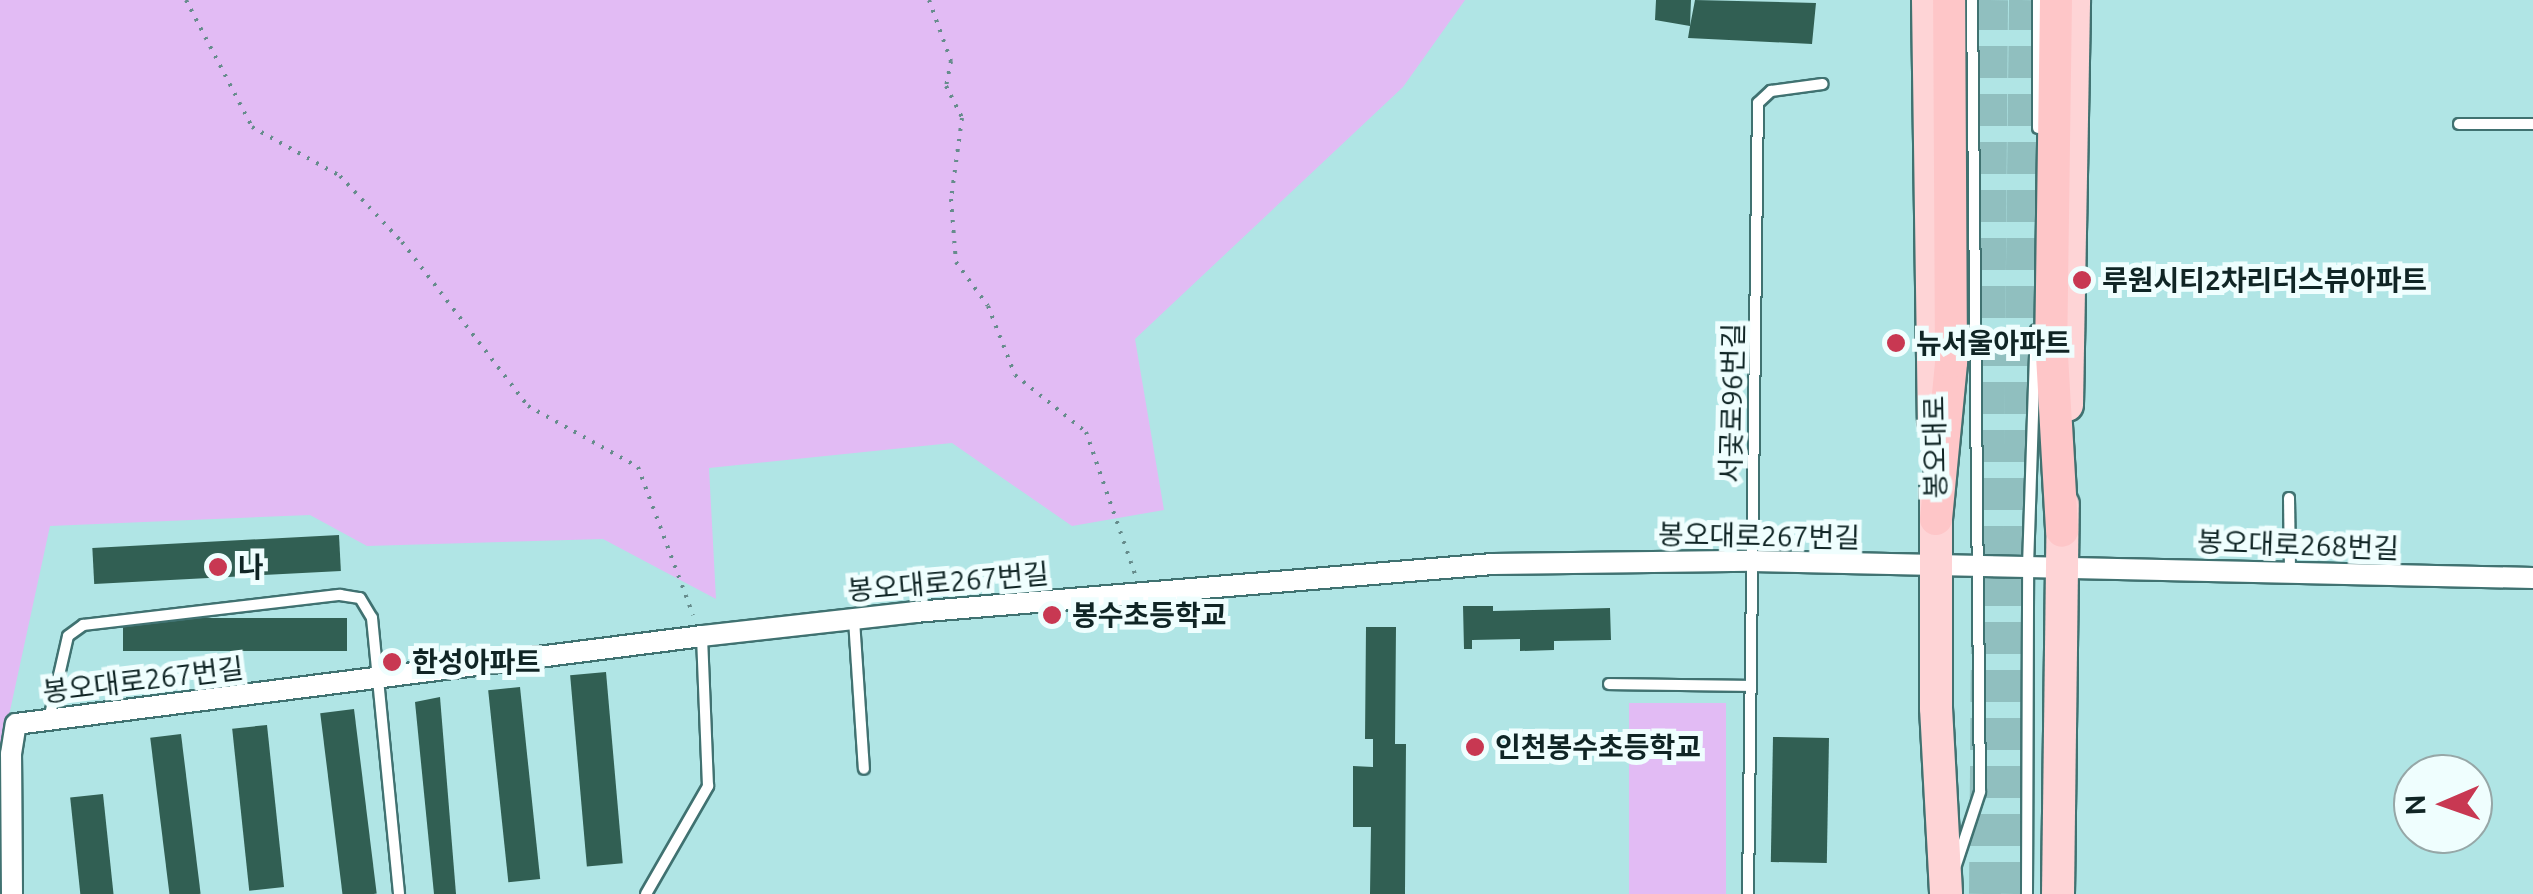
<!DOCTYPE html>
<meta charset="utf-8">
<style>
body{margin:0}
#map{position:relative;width:2533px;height:894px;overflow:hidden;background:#b0e5e5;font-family:Ubuntu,"Noto Sans KR",sans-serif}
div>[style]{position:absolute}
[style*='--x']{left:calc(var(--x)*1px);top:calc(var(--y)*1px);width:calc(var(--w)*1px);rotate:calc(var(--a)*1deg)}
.green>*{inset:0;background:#e2bbf4;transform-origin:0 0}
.building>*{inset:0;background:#315f53;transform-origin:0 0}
.trunk-tunnel>*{height:32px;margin-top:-16px;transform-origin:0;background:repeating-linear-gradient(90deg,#90bfbf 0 32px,transparent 0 48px)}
.path>*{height:4px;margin-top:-2px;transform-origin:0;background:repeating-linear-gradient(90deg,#668c8c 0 2.5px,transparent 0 10.5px)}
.roads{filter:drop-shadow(2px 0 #407271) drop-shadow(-2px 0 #407271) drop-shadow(0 2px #407271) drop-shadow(0 -2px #407271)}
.service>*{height:10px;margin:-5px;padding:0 5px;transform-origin:5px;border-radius:5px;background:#fff}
.minor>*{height:20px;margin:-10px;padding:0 10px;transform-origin:10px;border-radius:10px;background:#fff}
.primary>*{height:32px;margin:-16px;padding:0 16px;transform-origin:16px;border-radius:16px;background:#fed4d6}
.trunk>*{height:32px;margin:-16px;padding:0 16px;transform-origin:16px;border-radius:16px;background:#fec6c8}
.dots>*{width:28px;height:28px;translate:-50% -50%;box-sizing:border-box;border:5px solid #effefe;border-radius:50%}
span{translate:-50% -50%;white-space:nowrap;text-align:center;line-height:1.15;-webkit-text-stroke:10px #effefe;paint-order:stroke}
.poi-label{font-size:28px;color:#102525;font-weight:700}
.left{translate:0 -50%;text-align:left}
.street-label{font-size:28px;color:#102525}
.north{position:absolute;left:2393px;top:754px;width:100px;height:100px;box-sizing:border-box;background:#effefe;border:2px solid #96a7a7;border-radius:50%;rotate:268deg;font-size:28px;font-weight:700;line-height:40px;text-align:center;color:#102525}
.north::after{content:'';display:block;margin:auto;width:35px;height:45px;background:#c83852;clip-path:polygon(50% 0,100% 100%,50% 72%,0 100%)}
</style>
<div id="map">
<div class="green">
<i style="clip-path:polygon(0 0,1465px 0,1403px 87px,1135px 339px,1164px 510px,1072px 526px,952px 443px,709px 468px,716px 599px,603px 539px,367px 546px,310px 515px,50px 526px,8px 720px,6px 894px,0 894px)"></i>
<i style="left:1629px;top:703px;width:97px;height:191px"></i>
</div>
<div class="building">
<i style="clip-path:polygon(1656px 0,1691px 0,1690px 26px,1695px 0,1816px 3px,1812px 44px,1688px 38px,1690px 26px,1655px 20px)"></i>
<i style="left:339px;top:535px;width:36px;height:247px;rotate:87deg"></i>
<i style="clip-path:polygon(1463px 606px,1493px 606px,1493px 611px,1610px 608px,1611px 640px,1554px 641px,1554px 650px,1520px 651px,1520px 639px,1472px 640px,1472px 649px,1464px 649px)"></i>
<i style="left:347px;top:618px;width:33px;height:224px;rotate:90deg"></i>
<i style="clip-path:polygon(1366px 627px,1396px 627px,1395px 744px,1406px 744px,1405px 894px,1370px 894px,1371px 827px,1353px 827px,1353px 766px,1373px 767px,1373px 739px,1365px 739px)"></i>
<i style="left:606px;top:672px;width:192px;height:36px;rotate:85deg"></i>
<i style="left:520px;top:687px;width:193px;height:32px;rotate:84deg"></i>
<i style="clip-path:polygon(440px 697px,456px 894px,434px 894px,415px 702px)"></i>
<i style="left:354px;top:709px;width:186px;height:34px;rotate:83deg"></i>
<i style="left:267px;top:725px;width:163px;height:35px;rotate:84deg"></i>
<i style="left:181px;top:734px;width:161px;height:31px;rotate:83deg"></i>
<i style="left:1773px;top:737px;width:56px;height:125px;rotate:1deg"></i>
<i style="left:103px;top:794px;width:101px;height:33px;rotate:84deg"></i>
</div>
<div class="trunk-tunnel">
<i style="--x:1985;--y:894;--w:894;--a:-89.55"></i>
<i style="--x:2015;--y:894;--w:894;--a:-89.36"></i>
</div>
<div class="path">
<i style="--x:186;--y:0;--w:143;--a:62.5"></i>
<i style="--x:252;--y:127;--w:101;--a:29.1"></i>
<i style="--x:340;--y:176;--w:91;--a:46.8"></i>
<i style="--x:402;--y:242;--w:207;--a:52.5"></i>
<i style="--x:528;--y:406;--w:126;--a:29"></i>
<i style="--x:638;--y:467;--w:158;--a:69.6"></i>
<i style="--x:929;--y:0;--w:65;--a:70.2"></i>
<i style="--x:951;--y:61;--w:25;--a:101"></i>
<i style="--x:946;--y:86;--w:36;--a:63"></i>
<i style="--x:962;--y:118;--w:82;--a:97.7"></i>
<i style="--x:951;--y:199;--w:63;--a:85.5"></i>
<i style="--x:956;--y:262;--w:54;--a:54"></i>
<i style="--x:988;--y:306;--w:74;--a:68.6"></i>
<i style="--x:1015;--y:375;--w:91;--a:38.8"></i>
<i style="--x:1086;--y:432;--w:150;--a:71"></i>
</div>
<div class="roads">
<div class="service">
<i style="--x:2459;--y:124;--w:74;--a:0"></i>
<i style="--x:2038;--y:128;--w:128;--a:-90"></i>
<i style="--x:2289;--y:498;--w:74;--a:89.2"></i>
<i style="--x:854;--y:620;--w:149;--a:86.2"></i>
<i style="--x:1609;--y:684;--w:142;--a:0.8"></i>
<i style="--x:49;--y:719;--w:85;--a:-77.1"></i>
<i style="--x:68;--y:636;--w:19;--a:-36"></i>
<i style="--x:83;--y:625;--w:259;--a:-6.7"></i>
<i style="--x:340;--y:595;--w:20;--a:9"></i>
<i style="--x:360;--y:598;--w:23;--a:59"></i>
<i style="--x:372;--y:618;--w:277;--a:84.4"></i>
<i style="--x:1956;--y:865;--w:77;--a:-71.8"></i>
<i style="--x:1980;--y:792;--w:792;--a:-90.58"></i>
<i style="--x:646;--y:894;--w:125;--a:-60.1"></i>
<i style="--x:708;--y:786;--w:149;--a:-92.3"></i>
<i style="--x:1748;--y:894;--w:791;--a:-89.28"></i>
<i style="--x:1758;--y:103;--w:18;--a:-43"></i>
<i style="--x:1771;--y:91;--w:52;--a:-7.7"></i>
<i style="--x:2027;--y:894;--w:328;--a:-89.8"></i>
<i style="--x:2028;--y:566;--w:236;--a:-88.1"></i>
</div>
<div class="minor">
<i style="--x:12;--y:894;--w:140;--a:-90.4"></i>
<i style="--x:11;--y:754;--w:30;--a:-81"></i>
<i style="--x:16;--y:724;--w:692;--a:-7.31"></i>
<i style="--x:702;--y:636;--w:214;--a:-6.4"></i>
<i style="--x:915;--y:612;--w:580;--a:-4.75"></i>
<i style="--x:1493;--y:564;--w:259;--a:-0.7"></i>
<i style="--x:1752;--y:561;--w:781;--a:1.25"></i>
</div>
<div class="primary">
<i style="--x:1928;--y:0;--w:420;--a:89.2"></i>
<i style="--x:2067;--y:405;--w:405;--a:-89"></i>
<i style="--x:1936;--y:489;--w:219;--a:90"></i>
<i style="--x:1936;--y:708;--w:186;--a:86.9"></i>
<i style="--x:2058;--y:894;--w:390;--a:-89.3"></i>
</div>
<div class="trunk">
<i style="--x:2056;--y:0;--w:338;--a:90.8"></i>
<i style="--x:2051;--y:338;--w:193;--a:86.7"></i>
<i style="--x:1936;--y:519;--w:158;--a:-84.5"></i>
<i style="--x:1951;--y:362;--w:362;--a:-90.3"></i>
</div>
</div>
<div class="dots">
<i style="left:2082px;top:280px;background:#c83852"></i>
<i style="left:1896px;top:343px;background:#c83852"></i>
<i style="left:218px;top:567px;background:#c83852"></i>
<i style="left:1052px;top:615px;background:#c83852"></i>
<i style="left:392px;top:662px;background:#c83852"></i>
<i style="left:1475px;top:747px;background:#c83852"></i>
</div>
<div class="poi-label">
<span class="left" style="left:2102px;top:280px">루원시티2차리더스뷰아파트</span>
<span class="left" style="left:1916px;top:343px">뉴서울아파트</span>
<span class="left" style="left:238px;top:567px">나</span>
<span class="left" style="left:1072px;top:615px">봉수초등학교</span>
<span class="left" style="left:412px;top:662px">한성아파트</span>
<span class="left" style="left:1495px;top:747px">인천봉수초등학교</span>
</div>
<div class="street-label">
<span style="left:1732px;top:403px;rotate:-89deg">서곷로96번길</span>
<span style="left:1935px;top:447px;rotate:-91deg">봉오대로</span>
<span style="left:1759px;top:536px;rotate:1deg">봉오대로267번길</span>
<span style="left:2298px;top:545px;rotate:2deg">봉오대로268번길</span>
<span style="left:948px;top:582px;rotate:-5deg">봉오대로267번길</span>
<span style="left:143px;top:680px;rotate:-7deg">봉오대로267번길</span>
</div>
<div class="north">N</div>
</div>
